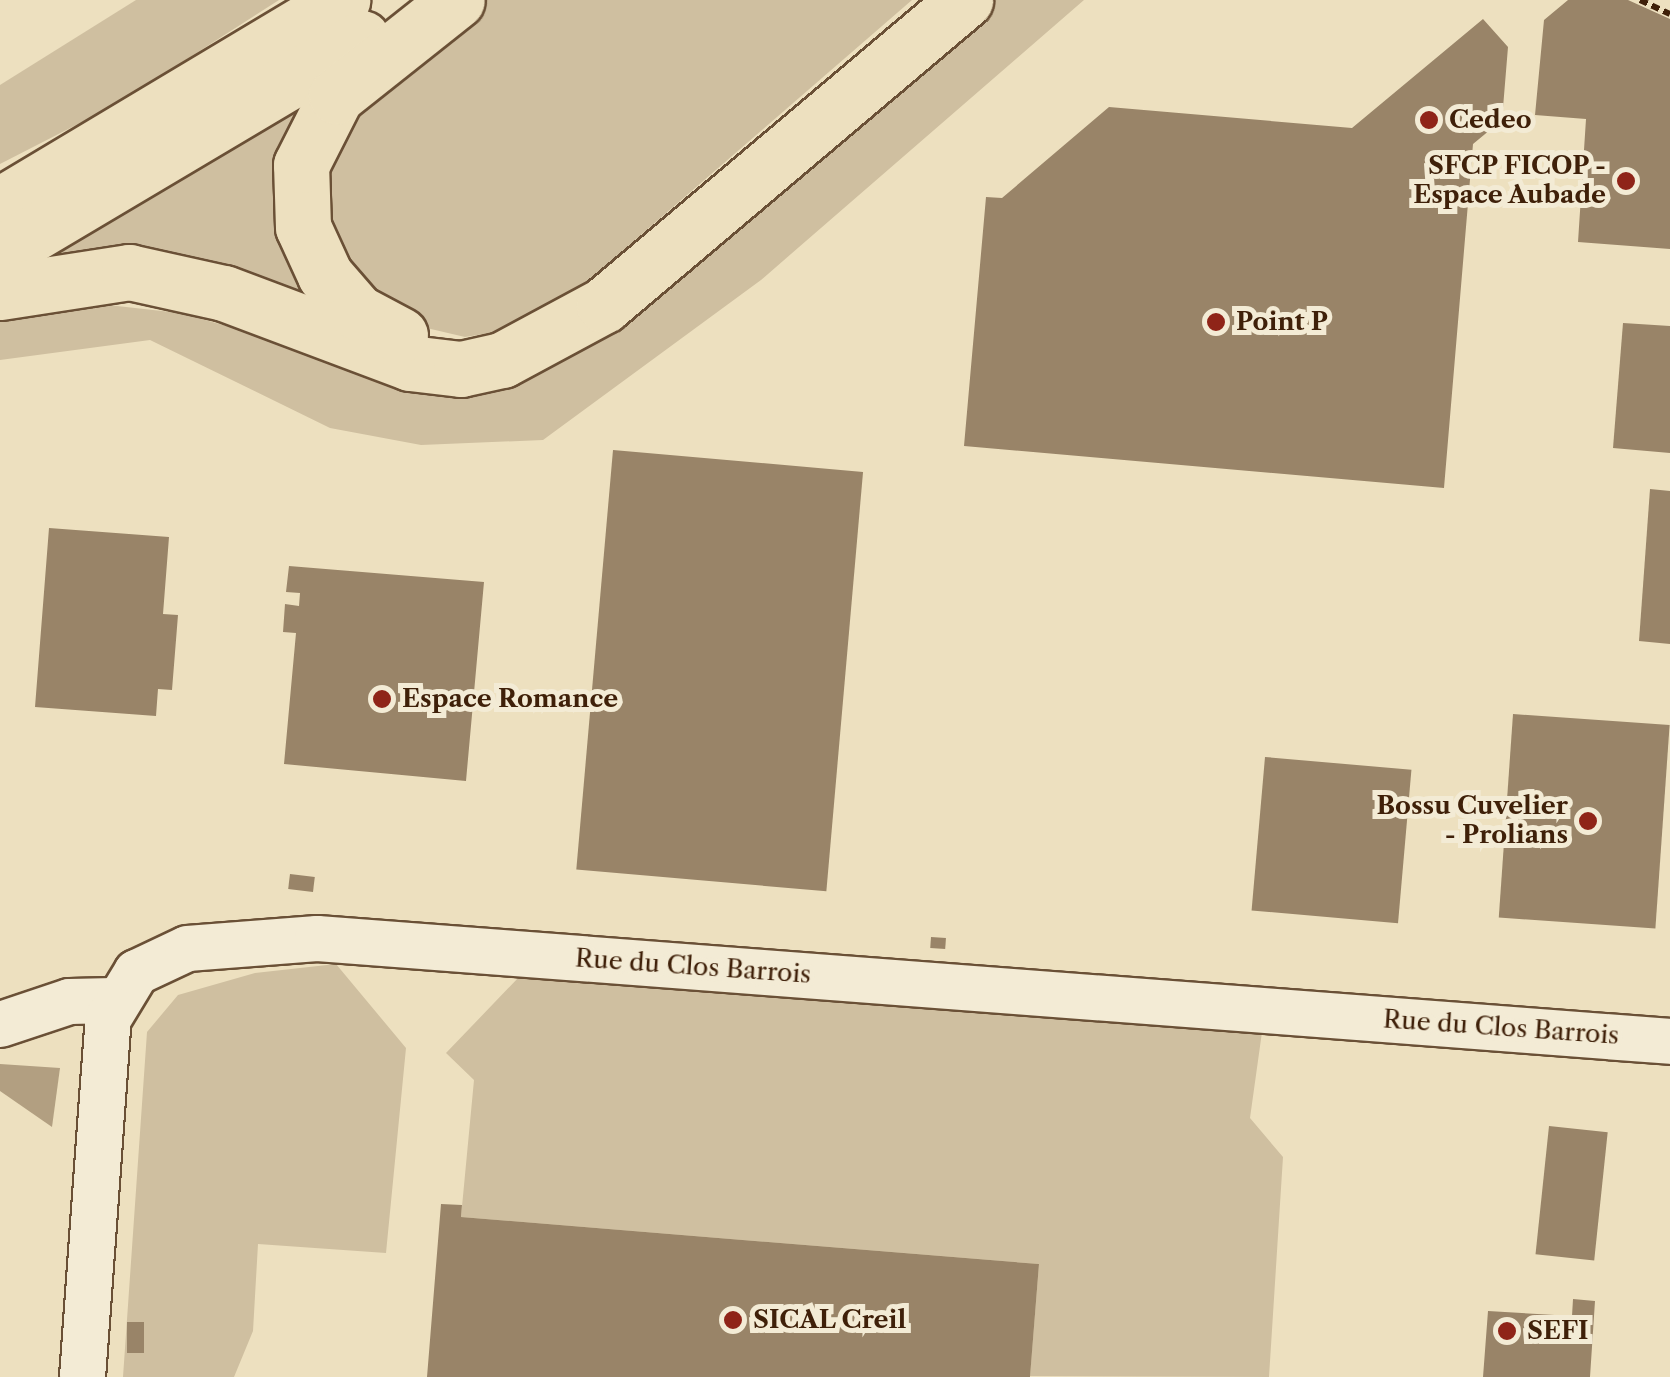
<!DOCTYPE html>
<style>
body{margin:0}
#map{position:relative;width:1670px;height:1377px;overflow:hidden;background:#ede0bf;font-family:"Libre Caslon Text",serif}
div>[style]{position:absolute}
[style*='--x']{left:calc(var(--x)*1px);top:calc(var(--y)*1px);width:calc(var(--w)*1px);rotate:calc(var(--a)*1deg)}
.green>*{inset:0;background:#cfbfa0}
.water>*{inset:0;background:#b29f81}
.building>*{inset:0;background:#998468;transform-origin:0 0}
.path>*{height:6px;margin-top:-3px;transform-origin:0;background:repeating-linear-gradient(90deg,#3f2009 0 8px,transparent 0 13px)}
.roads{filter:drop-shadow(2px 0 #6a5036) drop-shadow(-2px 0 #6a5036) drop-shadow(0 2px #6a5036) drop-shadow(0 -2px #6a5036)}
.minor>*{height:45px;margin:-22.5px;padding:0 22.5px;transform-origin:22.5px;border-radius:22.5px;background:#f3ebd5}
.highway>*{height:55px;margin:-27.5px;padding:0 27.5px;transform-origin:27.5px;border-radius:27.5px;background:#ede0bf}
.dots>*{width:28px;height:28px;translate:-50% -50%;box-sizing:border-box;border:5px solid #f3ebd5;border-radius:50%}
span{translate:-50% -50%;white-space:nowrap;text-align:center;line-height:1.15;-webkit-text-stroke:10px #f3ebd5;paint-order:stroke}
.poi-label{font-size:25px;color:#3f2009;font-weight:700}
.left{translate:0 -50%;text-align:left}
.right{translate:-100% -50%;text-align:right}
.street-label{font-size:25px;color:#3f2009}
</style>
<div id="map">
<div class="green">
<i style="clip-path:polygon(136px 0,279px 0,117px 104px,0 164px,0 85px)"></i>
<i style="clip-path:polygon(473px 0,912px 0,589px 280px,509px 330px,465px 337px,384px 318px,310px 201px,368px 82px)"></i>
<i style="clip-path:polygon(994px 0,1084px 0,761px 280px,543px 440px,421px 445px,330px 428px,150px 340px,0 360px,0 312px,90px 303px,180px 313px,420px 380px,713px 239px)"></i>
<i style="clip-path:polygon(306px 103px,333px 310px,52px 256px,52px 247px)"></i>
<i style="clip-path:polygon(336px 964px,406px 1048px,386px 1253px,258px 1244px,253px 1331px,234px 1377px,123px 1377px,147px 1032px,178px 995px,255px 973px)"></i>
<i style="clip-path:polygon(519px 977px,1262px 1032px,1250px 1118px,1283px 1157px,1269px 1377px,1030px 1376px,1039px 1264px,461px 1217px,474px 1080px,446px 1053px)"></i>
</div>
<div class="water">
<i style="clip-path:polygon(0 1064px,60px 1068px,52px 1127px,0 1091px)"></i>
</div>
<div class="building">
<i style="clip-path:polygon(1568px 0,1628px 0,1670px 19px,1670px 249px,1578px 242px,1586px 119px,1535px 115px,1544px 20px)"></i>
<i style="clip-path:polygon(1483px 19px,1508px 47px,1502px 120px,1473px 144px,1444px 488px,964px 446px,986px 197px,1002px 198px,1109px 107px,1352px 128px)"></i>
<i style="clip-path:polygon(1623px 323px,1670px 326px,1670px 453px,1613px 448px)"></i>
<i style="left:613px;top:450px;width:251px;height:421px;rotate:5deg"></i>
<i style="clip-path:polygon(1650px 489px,1670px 491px,1670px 644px,1639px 641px)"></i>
<i style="clip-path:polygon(49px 528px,169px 537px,163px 614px,178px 615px,172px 690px,158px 689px,156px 716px,35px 707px)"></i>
<i style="clip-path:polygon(289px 566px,484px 582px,466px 781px,284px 764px,296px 633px,283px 632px,285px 604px,299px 606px,300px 593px,286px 592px)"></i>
<i style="left:1513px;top:714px;width:157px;height:204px;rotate:4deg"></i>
<i style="left:1265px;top:757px;width:147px;height:154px;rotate:5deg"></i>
<i style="left:290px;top:874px;width:25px;height:15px;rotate:7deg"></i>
<i style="left:931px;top:937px;width:15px;height:11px;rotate:4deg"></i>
<i style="left:1549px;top:1126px;width:59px;height:129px;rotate:6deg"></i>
<i style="clip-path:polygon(441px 1204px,462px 1205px,461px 1217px,1039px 1264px,1030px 1377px,427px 1377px)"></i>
<i style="clip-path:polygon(1573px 1299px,1595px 1301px,1590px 1377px,1483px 1377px,1488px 1311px,1572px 1316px)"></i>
<i style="left:127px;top:1322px;width:17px;height:31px"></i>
</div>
<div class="path">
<i style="--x:1640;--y:0;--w:33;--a:25"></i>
</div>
<div class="roads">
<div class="minor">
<i style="--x:0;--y:1024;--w:73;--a:-18.4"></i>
<i style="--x:69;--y:1001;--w:45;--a:-1.3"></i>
<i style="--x:82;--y:1377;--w:360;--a:-85.9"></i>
<i style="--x:108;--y:1018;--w:54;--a:-58.7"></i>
<i style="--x:136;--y:972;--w:56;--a:-25.2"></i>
<i style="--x:187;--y:948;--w:130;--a:-4.4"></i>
<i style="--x:317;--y:938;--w:1357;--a:4.35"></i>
</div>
<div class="highway">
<i style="--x:0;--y:205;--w:399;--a:-30.9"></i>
<i style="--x:0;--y:253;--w:421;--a:-30.7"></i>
<i style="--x:0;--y:292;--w:131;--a:-8.8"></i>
<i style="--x:129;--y:272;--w:97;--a:12.5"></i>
<i style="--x:224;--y:293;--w:199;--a:20.6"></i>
<i style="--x:410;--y:363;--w:51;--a:6.7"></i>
<i style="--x:461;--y:369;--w:42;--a:-12.4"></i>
<i style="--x:502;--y:360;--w:116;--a:-28.3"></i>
<i style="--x:604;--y:305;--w:473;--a:-40.2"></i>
<i style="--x:400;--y:335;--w:49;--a:-151.9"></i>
<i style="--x:357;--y:312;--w:49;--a:-130.9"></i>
<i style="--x:325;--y:275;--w:53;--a:-114.6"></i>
<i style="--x:303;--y:227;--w:62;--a:-91.8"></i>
<i style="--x:301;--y:165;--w:77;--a:-63.1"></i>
<i style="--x:336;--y:96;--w:154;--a:-38.4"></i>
</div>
</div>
<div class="dots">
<i style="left:1429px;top:120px;background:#8f2418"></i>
<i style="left:1626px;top:181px;background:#8f2418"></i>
<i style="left:1216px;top:322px;background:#8f2418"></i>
<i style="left:382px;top:699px;background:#8f2418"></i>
<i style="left:1588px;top:821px;background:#8f2418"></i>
<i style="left:733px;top:1320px;background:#8f2418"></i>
<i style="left:1507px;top:1331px;background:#8f2418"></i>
</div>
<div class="poi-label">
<span class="left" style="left:1449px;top:120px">Cedeo</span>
<span class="right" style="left:1606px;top:181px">SFCP FICOP -<br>Espace Aubade</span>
<span class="left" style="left:1236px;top:322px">Point P</span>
<span class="left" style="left:402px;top:699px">Espace Romance</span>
<span class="right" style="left:1568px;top:821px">Bossu Cuvelier<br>- Prolians</span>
<span class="left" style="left:753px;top:1320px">SICAL Creil</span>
<span class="left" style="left:1527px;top:1331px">SEFI</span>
</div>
<div class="street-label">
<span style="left:693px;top:967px;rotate:4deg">Rue du Clos Barrois</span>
<span style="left:1501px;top:1028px;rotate:4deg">Rue du Clos Barrois</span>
</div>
</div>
